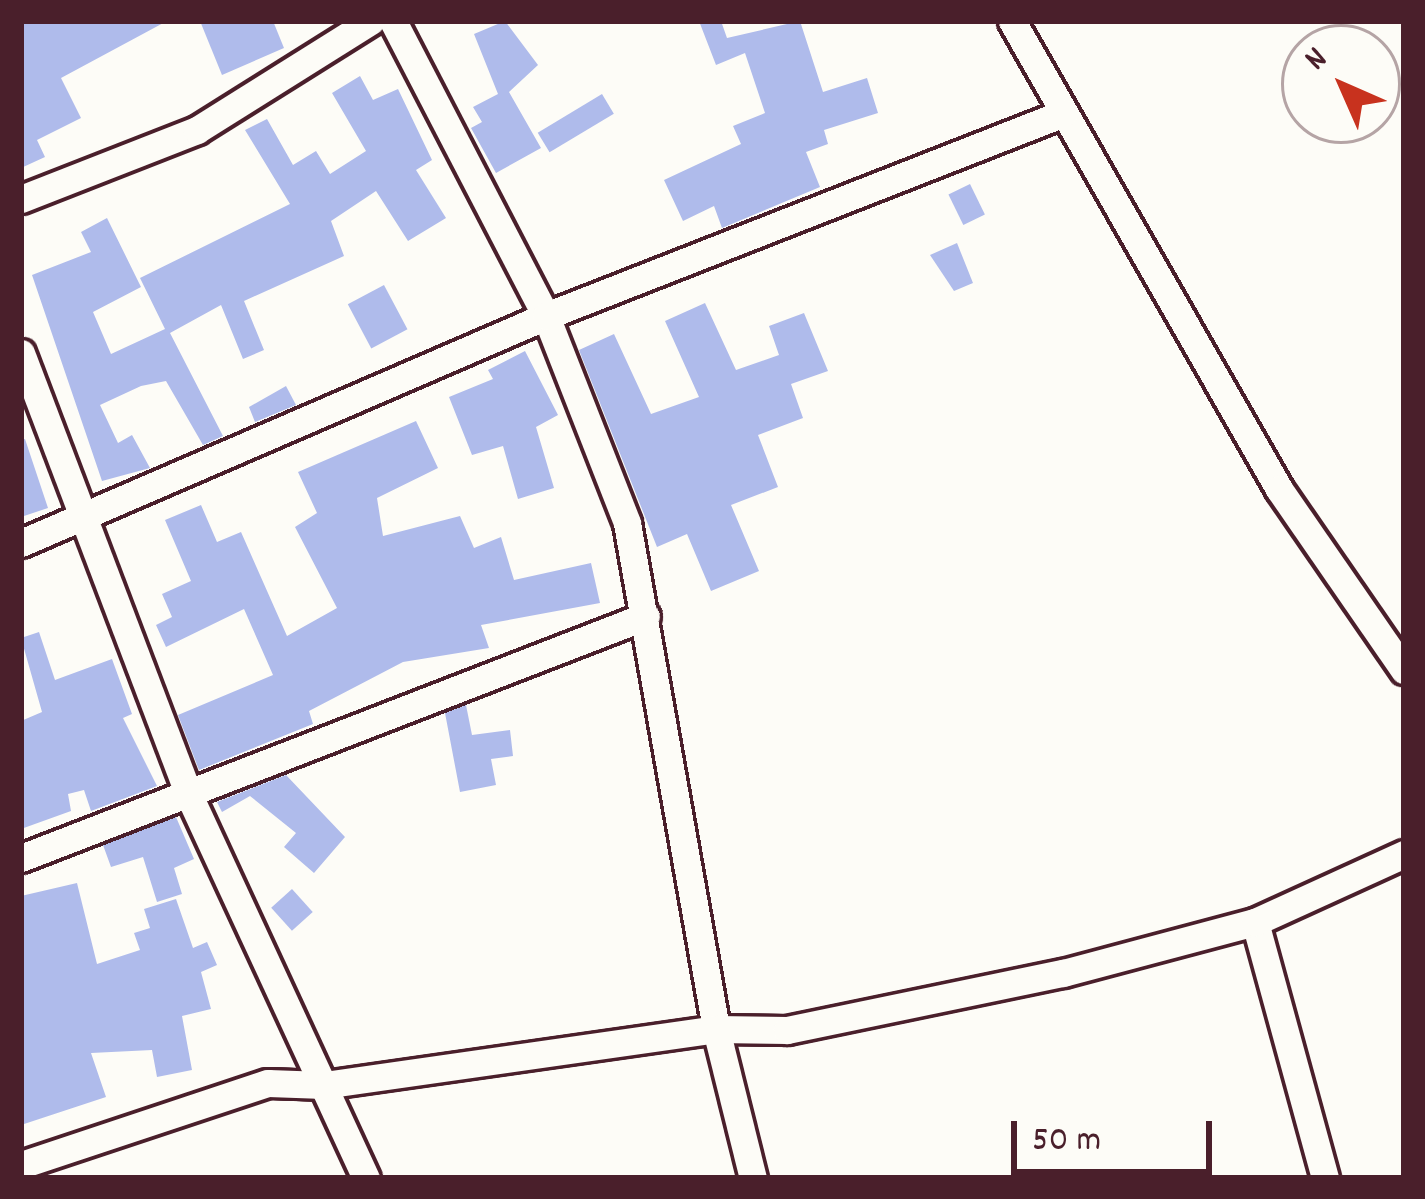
<!DOCTYPE html>
<style>
body{margin:0}
#map{position:relative;width:1425px;height:1199px;overflow:hidden;background:#fdfcf7;font-family:Dekko,sans-serif}
div>[style]{position:absolute}
[style*='--x']{left:calc(var(--x)*1px);top:calc(var(--y)*1px);width:calc(var(--w)*1px);rotate:calc(var(--a)*1deg)}
.building>*{inset:0;background:#afbbeb;transform-origin:0 0}
.roads{filter:drop-shadow(3px 0 #4a1f2b) drop-shadow(-3px 0 #4a1f2b) drop-shadow(0 3px #4a1f2b) drop-shadow(0 -3px #4a1f2b)}
.street>*{height:27px;margin:-13.5px;padding:0 13.5px;transform-origin:13.5px;border-radius:13.5px;background:#fdfcf7}
span{translate:-50% -50%;white-space:nowrap;text-align:center;line-height:1.15;-webkit-text-stroke:9px #fdfcf7;paint-order:stroke}
.frame{position:absolute;inset:0;border:24px solid #4a1f2b;pointer-events:none}
.north{position:absolute;left:1281px;top:24px;width:120px;height:120px;box-sizing:border-box;background:#fdfcf7;border:3px solid #b5a4a5;border-radius:50%;rotate:315deg;font-size:33px;font-weight:700;line-height:48px;text-align:center;color:#4a1f2b}
.north::after{content:'';display:block;margin:auto;width:42px;height:54px;background:#c8321e;clip-path:polygon(50% 0,100% 100%,50% 72%,0 100%)}
.scale{position:absolute;left:1011px;top:1121px;width:201px;height:54px;box-sizing:border-box;border:6px solid #4a1f2b;border-top:0;padding-left:15px;font-size:36px;line-height:42px;white-space:nowrap;color:#4a1f2b;-webkit-text-stroke:9px #fdfcf7;paint-order:stroke}
</style>
<div id="map">
<div class="building">
<i style="clip-path:polygon(21px 21px,167px 21px,61px 78px,81px 118px,37px 140px,45px 157px,21px 168px)"></i>
<i style="clip-path:polygon(200px 21px,273px 21px,284px 48px,222px 75px)"></i>
<i style="clip-path:polygon(505px 21px,538px 65px,509px 92px,541px 148px,496px 173px,471px 128px,482px 122px,473px 107px,498px 94px,474px 34px)"></i>
<i style="clip-path:polygon(699px 21px,721px 21px,727px 38px,800px 21px,823px 92px,867px 78px,878px 113px,824px 130px,828px 144px,806px 152px,820px 187px,722px 228px,714px 206px,683px 221px,664px 180px,741px 144px,733px 126px,765px 113px,745px 53px,716px 65px)"></i>
<i style="clip-path:polygon(360px 76px,373px 100px,398px 89px,432px 160px,416px 170px,446px 218px,408px 241px,376px 191px,331px 221px,344px 256px,244px 301px,264px 350px,243px 359px,221px 305px,170px 333px,223px 436px,203px 445px,166px 381px,141px 386px,100px 405px,118px 443px,132px 435px,150px 468px,102px 481px,32px 275px,91px 252px,81px 232px,107px 218px,141px 287px,93px 312px,111px 354px,165px 329px,140px 278px,290px 204px,245px 130px,267px 119px,293px 165px,316px 151px,330px 174px,366px 151px,332px 93px)"></i>
<i style="left:602px;top:94px;width:23px;height:75px;rotate:59deg"></i>
<i style="left:970px;top:184px;width:34px;height:24px;rotate:64deg"></i>
<i style="clip-path:polygon(957px 243px,973px 283px,954px 291px,930px 255px)"></i>
<i style="left:384px;top:285px;width:50px;height:41px;rotate:62deg"></i>
<i style="clip-path:polygon(705px 303px,736px 370px,779px 355px,769px 326px,804px 313px,828px 371px,791px 384px,803px 418px,758px 435px,778px 487px,731px 505px,759px 571px,711px 591px,687px 534px,657px 547px,579px 350px,614px 334px,651px 414px,699px 397px,665px 321px)"></i>
<i style="clip-path:polygon(525px 351px,558px 415px,536px 427px,554px 488px,518px 499px,503px 446px,472px 455px,449px 397px,493px 379px,488px 370px)"></i>
<i style="clip-path:polygon(286px 386px,296px 405px,255px 422px,249px 407px)"></i>
<i style="clip-path:polygon(416px 421px,438px 468px,377px 498px,383px 536px,460px 516px,474px 548px,501px 537px,514px 580px,591px 563px,600px 603px,481px 625px,489px 648px,403px 662px,309px 711px,313px 724px,199px 770px,178px 715px,273px 675px,244px 609px,166px 647px,156px 625px,172px 617px,162px 594px,191px 581px,165px 520px,201px 505px,217px 542px,241px 532px,287px 636px,337px 608px,295px 527px,317px 513px,298px 472px)"></i>
<i style="clip-path:polygon(25px 439px,48px 508px,21px 517px,21px 440px)"></i>
<i style="clip-path:polygon(39px 632px,55px 680px,112px 659px,132px 714px,123px 718px,157px 786px,91px 811px,84px 790px,68px 794px,71px 811px,21px 829px,21px 721px,42px 712px,21px 638px)"></i>
<i style="clip-path:polygon(466px 705px,472px 735px,510px 730px,513px 756px,491px 759px,496px 785px,460px 792px,445px 713px)"></i>
<i style="clip-path:polygon(286px 775px,345px 837px,314px 873px,284px 847px,296px 833px,250px 796px,222px 812px,217px 802px)"></i>
<i style="clip-path:polygon(176px 817px,194px 859px,174px 868px,182px 894px,157px 902px,143px 857px,111px 867px,103px 845px)"></i>
<i style="clip-path:polygon(77px 883px,97px 964px,140px 950px,134px 933px,150px 928px,144px 909px,176px 899px,193px 948px,207px 942px,217px 965px,201px 972px,211px 1009px,182px 1016px,192px 1070px,157px 1077px,152px 1050px,91px 1053px,106px 1097px,21px 1125px,21px 896px)"></i>
<i style="left:292px;top:889px;width:31px;height:28px;rotate:48deg"></i>
</div>
<div class="roads">
<div class="street">
<i style="--x:393;--y:21;--w:332;--a:62.6"></i>
<i style="--x:546;--y:316;--w:222;--a:68.6"></i>
<i style="--x:627;--y:523;--w:514;--a:80.02"></i>
<i style="--x:716;--y:1029;--w:154;--a:76.1"></i>
<i style="--x:1012;--y:21;--w:539;--a:60.29"></i>
<i style="--x:1279;--y:489;--w:220;--a:55.4"></i>
<i style="--x:21;--y:199;--w:189;--a:-21.4"></i>
<i style="--x:197;--y:130;--w:205;--a:-32.1"></i>
<i style="--x:21;--y:353;--w:471;--a:69.2"></i>
<i style="--x:188;--y:793;--w:424;--a:65.2"></i>
<i style="--x:21;--y:543;--w:572;--a:-23.38"></i>
<i style="--x:546;--y:316;--w:556;--a:-21.4"></i>
<i style="--x:21;--y:858;--w:670;--a:-21.17"></i>
<i style="--x:1255;--y:922;--w:265;--a:74.7"></i>
<i style="--x:21;--y:1165;--w:260;--a:-18.4"></i>
<i style="--x:268;--y:1083;--w:56;--a:2"></i>
<i style="--x:324;--y:1085;--w:396;--a:-8.1"></i>
<i style="--x:716;--y:1029;--w:71;--a:0.8"></i>
<i style="--x:787;--y:1030;--w:282;--a:-11.7"></i>
<i style="--x:1063;--y:973;--w:199;--a:-14.9"></i>
<i style="--x:1255;--y:922;--w:164;--a:-24.5"></i>
</div>
</div>
<div class="frame"></div>
<div class="north">N</div>
<div class="scale">50 m</div>
</div>
